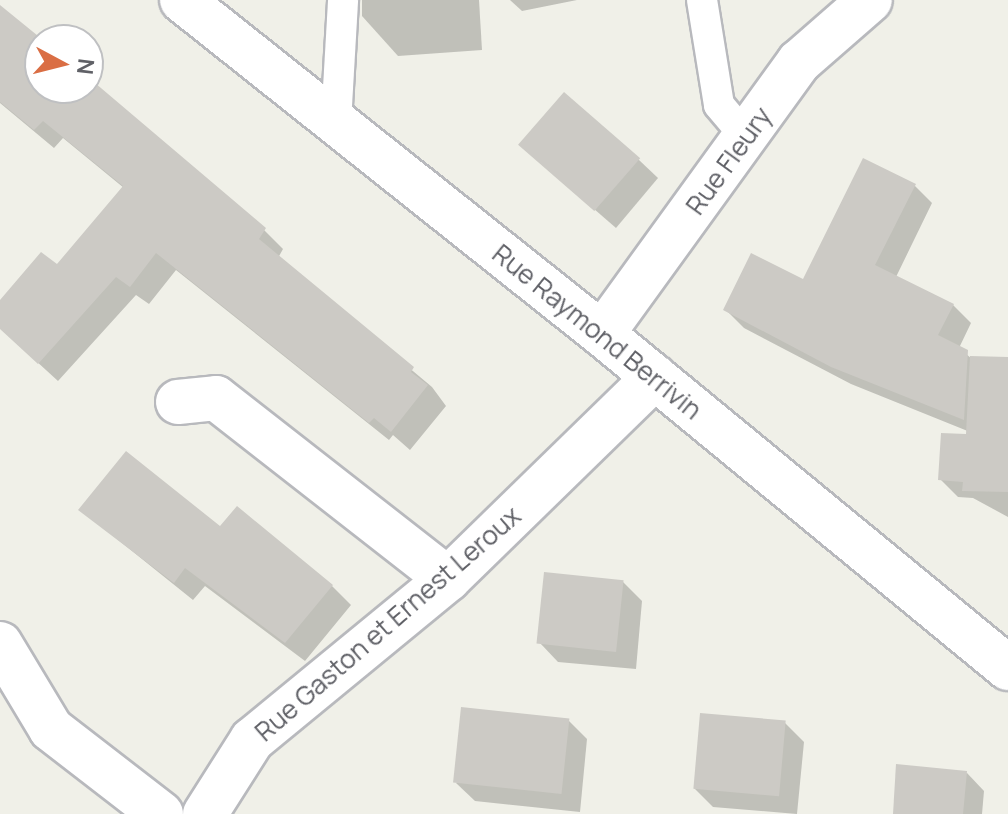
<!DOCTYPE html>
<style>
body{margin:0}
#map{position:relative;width:1008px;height:814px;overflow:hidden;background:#f0f0e8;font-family:Manrope,sans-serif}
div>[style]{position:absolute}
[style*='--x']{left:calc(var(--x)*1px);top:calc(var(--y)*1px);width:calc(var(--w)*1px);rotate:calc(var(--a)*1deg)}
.shadow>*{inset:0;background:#0003}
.building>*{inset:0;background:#cccac5;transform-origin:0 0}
.roads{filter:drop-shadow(2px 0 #b8b9bd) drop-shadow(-2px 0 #b8b9bd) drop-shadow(0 2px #b8b9bd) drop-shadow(0 -2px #b8b9bd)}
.service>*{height:30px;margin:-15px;padding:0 15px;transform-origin:15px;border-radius:15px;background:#fff}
.minor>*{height:44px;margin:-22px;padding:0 22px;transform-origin:22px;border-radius:22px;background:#fff}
.tertiary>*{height:44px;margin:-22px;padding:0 22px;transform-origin:22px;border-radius:22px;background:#fff}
span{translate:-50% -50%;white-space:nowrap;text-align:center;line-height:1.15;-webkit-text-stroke:7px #fff;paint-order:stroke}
.street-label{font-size:26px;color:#606167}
.north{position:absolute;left:24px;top:24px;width:80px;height:80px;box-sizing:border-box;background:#fff;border:2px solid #bfc0c2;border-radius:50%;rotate:97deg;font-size:22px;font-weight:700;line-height:32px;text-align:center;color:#606167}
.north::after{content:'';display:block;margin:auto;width:28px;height:36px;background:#da6e44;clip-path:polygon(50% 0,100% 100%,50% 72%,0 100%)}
</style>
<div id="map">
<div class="shadow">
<i style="clip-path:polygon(362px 0,479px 0,482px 50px,398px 56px,362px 16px)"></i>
<i style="clip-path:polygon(510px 0,577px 0,522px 11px)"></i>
<i style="clip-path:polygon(0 7px,40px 88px,88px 88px,88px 81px,264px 230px,283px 249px,278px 258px,432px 387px,446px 406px,410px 450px,393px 435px,389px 440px,176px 270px,149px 304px,136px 295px,58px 381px,0 328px,0 303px,57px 267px,124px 188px,63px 138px,54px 148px,0 103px)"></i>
<i style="clip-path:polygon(639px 160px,658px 178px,616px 228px,541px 163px)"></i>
<i style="clip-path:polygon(914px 185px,932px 203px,896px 277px,953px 305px,971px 323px,959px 348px,985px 370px,1008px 437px,1008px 517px,973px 498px,958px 497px,940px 479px,980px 436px,851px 384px,744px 328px,726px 310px,804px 282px)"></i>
<i style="clip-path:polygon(81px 510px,221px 528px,332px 586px,351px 605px,305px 661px,205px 586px,193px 600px)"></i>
<i style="clip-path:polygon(623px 582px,642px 601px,636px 669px,558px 662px,540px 643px)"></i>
<i style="clip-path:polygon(568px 720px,587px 739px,580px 812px,475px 801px,456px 783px)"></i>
<i style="clip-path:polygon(785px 723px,804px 742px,797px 814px,713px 807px,694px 788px)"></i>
<i style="clip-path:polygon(967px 773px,984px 791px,982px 814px,894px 814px)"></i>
</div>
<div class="building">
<i style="clip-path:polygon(0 5px,43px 40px,40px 88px,88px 88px,88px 77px,266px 228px,259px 239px,414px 367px,411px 372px,428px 385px,391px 432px,374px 418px,369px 423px,156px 253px,130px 287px,116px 277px,38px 364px,0 329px,0 300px,41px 252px,57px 264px,123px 186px,43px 121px,34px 130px,0 102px)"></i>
<i style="left:564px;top:92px;width:101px;height:70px;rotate:41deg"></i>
<i style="clip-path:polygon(863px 158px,916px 184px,875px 265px,954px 304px,938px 335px,968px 350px,964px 420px,831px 367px,723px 310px,751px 253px,803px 279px)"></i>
<i style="clip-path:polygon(970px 356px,1008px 357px,1008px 492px,962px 491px,963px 482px,938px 480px,941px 433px,966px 434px)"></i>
<i style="clip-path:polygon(126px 451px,220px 526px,237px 506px,333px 585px,285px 643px,185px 568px,174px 583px,78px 510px)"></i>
<i style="left:544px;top:572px;width:80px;height:72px;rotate:6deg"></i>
<i style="left:461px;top:707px;width:109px;height:76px;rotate:6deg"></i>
<i style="left:700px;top:713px;width:86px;height:76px;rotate:5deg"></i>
<i style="clip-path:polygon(896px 764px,967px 771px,963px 814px,893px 814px)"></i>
</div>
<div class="roads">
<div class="service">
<i style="--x:702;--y:0;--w:106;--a:80.8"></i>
<i style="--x:719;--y:105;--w:42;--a:49.8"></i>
<i style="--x:336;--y:123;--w:123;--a:-86.7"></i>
</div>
<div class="minor">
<i style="--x:602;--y:334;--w:336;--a:-54.1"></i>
<i style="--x:799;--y:62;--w:94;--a:-41.1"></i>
<i style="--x:178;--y:402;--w:38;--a:-6"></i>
<i style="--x:216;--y:398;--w:294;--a:38"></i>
<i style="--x:0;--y:644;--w:99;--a:59"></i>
<i style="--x:51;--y:729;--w:139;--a:37.7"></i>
<i style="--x:205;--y:814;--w:88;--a:-57.6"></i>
<i style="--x:252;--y:740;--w:254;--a:-39.4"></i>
<i style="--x:448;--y:579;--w:289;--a:-44.3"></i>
</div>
<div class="tertiary">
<i style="--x:182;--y:0;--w:537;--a:38.49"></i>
<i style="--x:602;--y:334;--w:526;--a:39.44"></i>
</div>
</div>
<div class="street-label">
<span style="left:729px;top:161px;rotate:-54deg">Rue Fleury</span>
<span style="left:597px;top:332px;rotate:39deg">Rue Raymond Berrivin</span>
<span style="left:388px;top:624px;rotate:-41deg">Rue Gaston et Ernest Leroux</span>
</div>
<div class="north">N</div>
</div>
